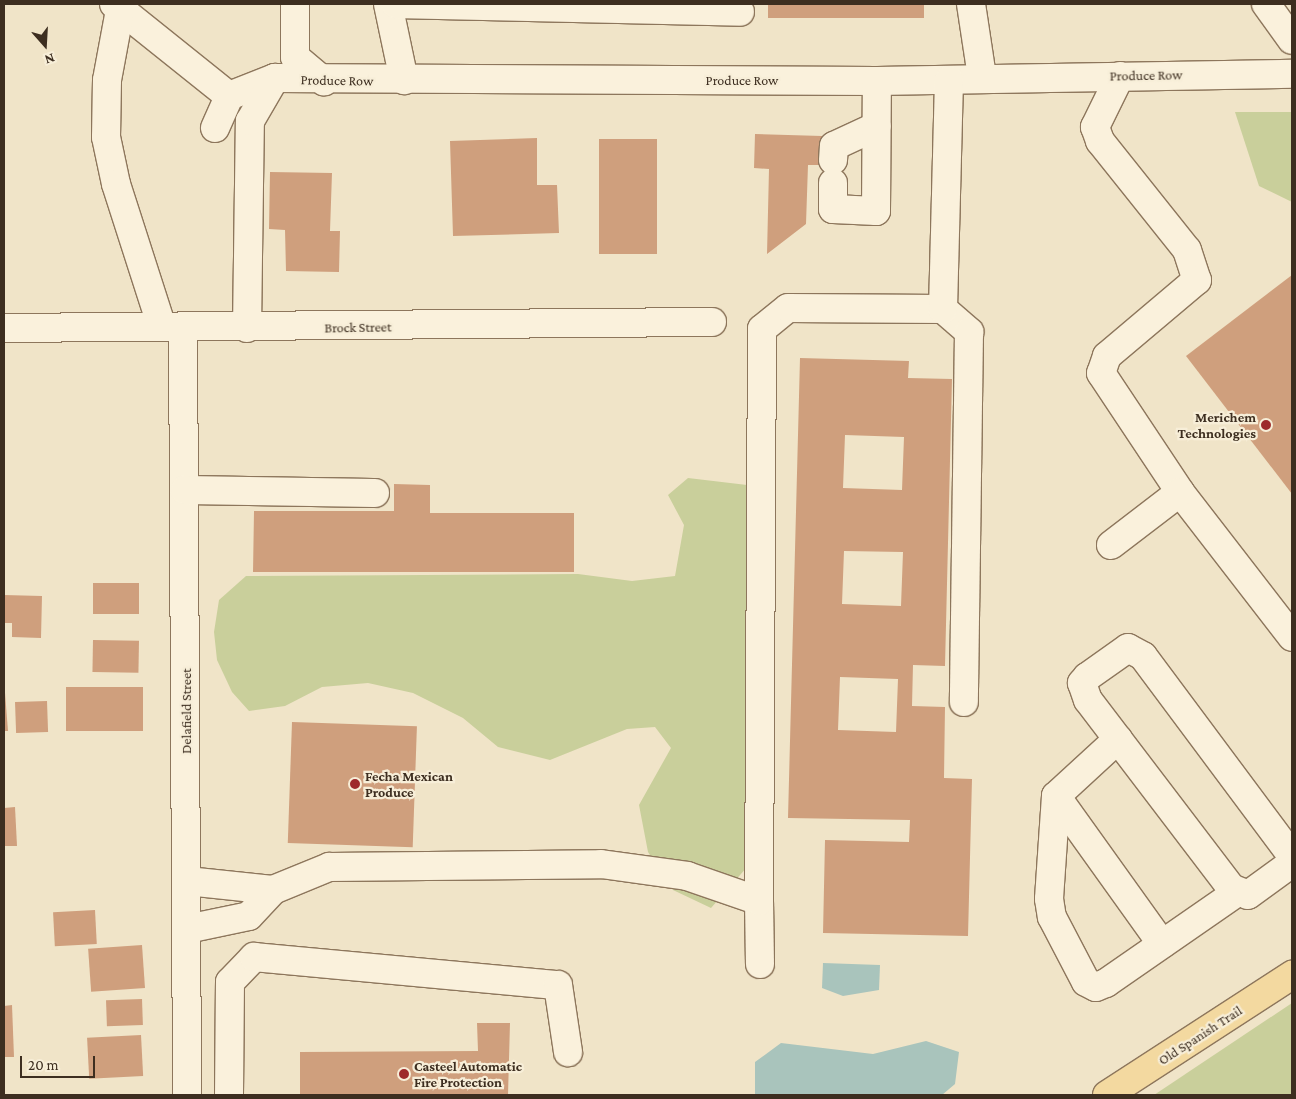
<!DOCTYPE html>
<style>
body{margin:0}
#map{position:relative;width:1296px;height:1099px;overflow:hidden;background:#f0e4c8;font-family:"Crimson Pro",serif}
div>[style]{position:absolute}
[style*='--x']{left:calc(var(--x)*1px);top:calc(var(--y)*1px);width:calc(var(--w)*1px);rotate:calc(var(--a)*1deg)}
.green>*{inset:0;background:#c9cf9b}
.water>*{inset:0;background:#a9c4bc}
.building>*{inset:0;background:#cf9f7d;transform-origin:0 0}
.roads{filter:drop-shadow(1px 0 #8d765c) drop-shadow(-1px 0 #8d765c) drop-shadow(0 1px #8d765c) drop-shadow(0 -1px #8d765c)}
.minor>*{height:28px;margin:-14px;padding:0 14px;transform-origin:14px;border-radius:14px;background:#faf1dc}
.major>*{height:28px;margin:-14px;padding:0 14px;transform-origin:14px;border-radius:14px;background:#f3d9a0}
.dots>*{width:14px;height:14px;translate:-50% -50%;box-sizing:border-box;border:2px solid #f7eed8;border-radius:50%}
span{translate:-50% -50%;white-space:nowrap;text-align:center;line-height:1.15;-webkit-text-stroke:4.5px #f7eed8;paint-order:stroke}
.street-label{font-size:14px;color:#3d2e20}
.poi-label{font-size:14px;color:#3d2e20;font-weight:700}
.right{translate:-100% -50%;text-align:right}
.left{translate:0 -50%;text-align:left}
.frame{position:absolute;inset:0;border:5px solid #3d2e20;pointer-events:none}
.north{position:absolute;left:20px;top:20px;width:50px;height:50px;-webkit-text-stroke:4px #f7eed8;paint-order:stroke;rotate:161deg;font-size:14px;font-weight:700;line-height:20px;text-align:center;color:#3d2e20}
.north::after{content:'';display:block;margin:auto;width:18px;height:22px;background:#3d2e20;clip-path:polygon(50% 0,100% 100%,50% 72%,0 100%)}
.scale{position:absolute;left:20px;top:1056px;width:75px;height:22px;box-sizing:border-box;border:2px solid #3d2e20;border-top:0;padding-left:6px;font-size:15px;line-height:18px;white-space:nowrap;color:#3d2e20;-webkit-text-stroke:4px #f7eed8;paint-order:stroke}
</style>
<div id="map">
<div class="green">
<i style="clip-path:polygon(1235px 112px,1292px 112px,1292px 202px,1259px 186px)"></i>
<i style="clip-path:polygon(688px 478px,747px 485px,748px 866px,711px 908px,673px 890px,648px 852px,639px 805px,671px 748px,655px 727px,627px 729px,550px 760px,498px 747px,463px 718px,413px 693px,368px 683px,322px 687px,285px 706px,249px 711px,232px 692px,217px 660px,214px 632px,219px 600px,246px 576px,578px 574px,632px 581px,675px 576px,684px 525px,668px 495px)"></i>
<i style="clip-path:polygon(1292px 1003px,1292px 1095px,1154px 1095px)"></i>
</div>
<div class="water">
<i style="clip-path:polygon(823px 963px,880px 965px,879px 990px,843px 996px,822px 988px)"></i>
<i style="clip-path:polygon(926px 1041px,959px 1052px,955px 1084px,942px 1095px,755px 1095px,755px 1062px,781px 1043px,873px 1054px)"></i>
</div>
<div class="building">
<i style="left:768px;top:4px;width:156px;height:14px"></i>
<i style="clip-path:polygon(755px 134px,822px 136px,821px 165px,808px 165px,806px 224px,767px 254px,769px 169px,754px 168px)"></i>
<i style="clip-path:polygon(537px 138px,537px 185px,557px 185px,559px 233px,453px 236px,450px 141px)"></i>
<i style="left:599px;top:139px;width:58px;height:115px"></i>
<i style="clip-path:polygon(270px 172px,332px 173px,330px 231px,340px 231px,339px 272px,286px 271px,285px 230px,269px 229px)"></i>
<i style="clip-path:polygon(1292px 275px,1292px 494px,1186px 356px)"></i>
<i style="clip-path:polygon(evenodd,800px 358px,909px 361px,908px 378px,952px 379px,945px 666px,913px 665px,912px 706px,945px 707px,944px 778px,972px 779px,968px 936px,823px 933px,825px 840px,909px 842px,910px 820px,788px 818px,800px 358px,845px 435px,904px 437px,902px 490px,843px 488px,845px 435px,800px 358px,844px 551px,903px 552px,901px 606px,842px 604px,844px 551px,800px 358px,840px 677px,898px 679px,896px 732px,838px 730px,840px 677px)"></i>
<i style="clip-path:polygon(394px 484px,430px 485px,430px 513px,574px 513px,574px 572px,253px 572px,254px 511px,394px 511px)"></i>
<i style="left:93px;top:583px;width:46px;height:31px"></i>
<i style="clip-path:polygon(4px 595px,42px 596px,41px 638px,12px 637px,12px 623px,4px 623px)"></i>
<i style="left:93px;top:640px;width:46px;height:32px;rotate:1deg"></i>
<i style="clip-path:polygon(4px 680px,8px 731px,4px 731px)"></i>
<i style="left:143px;top:687px;width:44px;height:77px;rotate:90deg"></i>
<i style="left:47px;top:701px;width:31px;height:32px;rotate:88deg"></i>
<i style="left:292px;top:722px;width:125px;height:121px;rotate:2deg"></i>
<i style="clip-path:polygon(15px 807px,17px 846px,4px 846px,4px 808px)"></i>
<i style="left:95px;top:910px;width:34px;height:42px;rotate:87deg"></i>
<i style="left:142px;top:945px;width:43px;height:54px;rotate:86deg"></i>
<i style="left:142px;top:999px;width:26px;height:36px;rotate:88deg"></i>
<i style="clip-path:polygon(12px 1005px,14px 1057px,4px 1057px,4px 1006px)"></i>
<i style="clip-path:polygon(477px 1023px,510px 1023px,508px 1095px,300px 1095px,300px 1052px,478px 1051px)"></i>
<i style="left:141px;top:1035px;width:41px;height:54px;rotate:87deg"></i>
</div>
<div class="roads">
<div class="minor">
<i style="--x:114;--y:4;--w:147;--a:38.7"></i>
<i style="--x:295;--y:4;--w:53;--a:90"></i>
<i style="--x:295;--y:57;--w:38;--a:40"></i>
<i style="--x:388;--y:4;--w:78;--a:78.1"></i>
<i style="--x:396;--y:4;--w:344;--a:1.3"></i>
<i style="--x:971;--y:4;--w:74;--a:81.4"></i>
<i style="--x:1266;--y:4;--w:44;--a:54.2"></i>
<i style="--x:120;--y:10;--w:71;--a:100.5"></i>
<i style="--x:107;--y:80;--w:57;--a:91"></i>
<i style="--x:106;--y:137;--w:48;--a:78"></i>
<i style="--x:116;--y:184;--w:150;--a:72.2"></i>
<i style="--x:1120;--y:76;--w:57;--a:116.1"></i>
<i style="--x:1095;--y:127;--w:15;--a:70"></i>
<i style="--x:1100;--y:141;--w:139;--a:51.4"></i>
<i style="--x:1187;--y:250;--w:32;--a:72"></i>
<i style="--x:1197;--y:280;--w:118;--a:139.8"></i>
<i style="--x:1107;--y:356;--w:18;--a:109"></i>
<i style="--x:1101;--y:373;--w:143;--a:56.4"></i>
<i style="--x:1180;--y:492;--w:183;--a:52.3"></i>
<i style="--x:215;--y:128;--w:35;--a:-66"></i>
<i style="--x:229;--y:96;--w:49;--a:-21.4"></i>
<i style="--x:275;--y:78;--w:602;--a:0.29"></i>
<i style="--x:877;--y:81;--w:415;--a:-1"></i>
<i style="--x:833;--y:160;--w:14;--a:-86"></i>
<i style="--x:834;--y:146;--w:47;--a:-24.9"></i>
<i style="--x:833;--y:183;--w:26;--a:90"></i>
<i style="--x:833;--y:209;--w:43;--a:2.7"></i>
<i style="--x:876;--y:211;--w:130;--a:-89.6"></i>
<i style="--x:943;--y:309;--w:35;--a:41"></i>
<i style="--x:969;--y:332;--w:370;--a:90.8"></i>
<i style="--x:183;--y:327;--w:768;--a:89.7"></i>
<i style="--x:4;--y:328;--w:708;--a:-0.49"></i>
<i style="--x:247;--y:328;--w:207;--a:-89.2"></i>
<i style="--x:250;--y:121;--w:50;--a:-59.8"></i>
<i style="--x:185;--y:490;--w:190;--a:0.9"></i>
<i style="--x:1111;--y:545;--w:87;--a:-37.5"></i>
<i style="--x:1118;--y:739;--w:84;--a:137.4"></i>
<i style="--x:1056;--y:796;--w:103;--a:93.9"></i>
<i style="--x:1049;--y:899;--w:18;--a:81"></i>
<i style="--x:1052;--y:917;--w:73;--a:62.4"></i>
<i style="--x:1086;--y:982;--w:11;--a:27"></i>
<i style="--x:1096;--y:987;--w:11;--a:-22"></i>
<i style="--x:1106;--y:983;--w:158;--a:-34.7"></i>
<i style="--x:1056;--y:796;--w:182;--a:54.4"></i>
<i style="--x:1292;--y:856;--w:249;--a:-126.7"></i>
<i style="--x:1143;--y:656;--w:17;--a:-152"></i>
<i style="--x:1128;--y:648;--w:50;--a:144.7"></i>
<i style="--x:1087;--y:677;--w:8;--a:130"></i>
<i style="--x:1082;--y:683;--w:18;--a:71"></i>
<i style="--x:1088;--y:700;--w:236;--a:52.7"></i>
<i style="--x:1231;--y:888;--w:18;--a:22"></i>
<i style="--x:1248;--y:895;--w:54;--a:-36"></i>
<i style="--x:187;--y:881;--w:86;--a:6"></i>
<i style="--x:759;--y:901;--w:63;--a:89.1"></i>
<i style="--x:187;--y:929;--w:63;--a:-11.8"></i>
<i style="--x:249;--y:916;--w:35;--a:-47"></i>
<i style="--x:273;--y:890;--w:61;--a:-22.3"></i>
<i style="--x:329;--y:867;--w:272;--a:-0.6"></i>
<i style="--x:601;--y:864;--w:87;--a:7.9"></i>
<i style="--x:687;--y:876;--w:76;--a:19.1"></i>
<i style="--x:759;--y:901;--w:572;--a:-89.7"></i>
<i style="--x:762;--y:329;--w:33;--a:-39"></i>
<i style="--x:788;--y:308;--w:155;--a:0.4"></i>
<i style="--x:943;--y:309;--w:229;--a:-88.5"></i>
<i style="--x:229;--y:1095;--w:113;--a:-89.5"></i>
<i style="--x:230;--y:982;--w:35;--a:-46"></i>
<i style="--x:254;--y:957;--w:305;--a:5.3"></i>
<i style="--x:558;--y:985;--w:68;--a:81.5"></i>
</div>
<div class="major">
<i style="--x:1107;--y:1095;--w:221;--a:-33"></i>
</div>
</div>
<div class="dots">
<i style="left:1266px;top:425px;background:#9e2a2b"></i>
<i style="left:355px;top:784px;background:#9e2a2b"></i>
<i style="left:404px;top:1074px;background:#9e2a2b"></i>
</div>
<div class="street-label">
<span style="left:1146px;top:75px;rotate:-1deg">Produce Row</span>
<span style="left:337px;top:80px;rotate:1deg">Produce Row</span>
<span style="left:742px;top:80px">Produce Row</span>
<span style="left:358px;top:327px;rotate:-1deg">Brock Street</span>
<span style="left:186px;top:711px;rotate:-90deg">Delafield Street</span>
<span style="left:1200px;top:1035px;rotate:-33deg">Old Spanish Trail</span>
</div>
<div class="poi-label">
<span class="right" style="left:1256px;top:425px">Merichem<br>Technologies</span>
<span class="left" style="left:365px;top:784px">Fecha Mexican<br>Produce</span>
<span class="left" style="left:414px;top:1074px">Casteel Automatic<br>Fire Protection</span>
</div>
<div class="frame"></div>
<div class="north">N</div>
<div class="scale">20 m</div>
</div>
